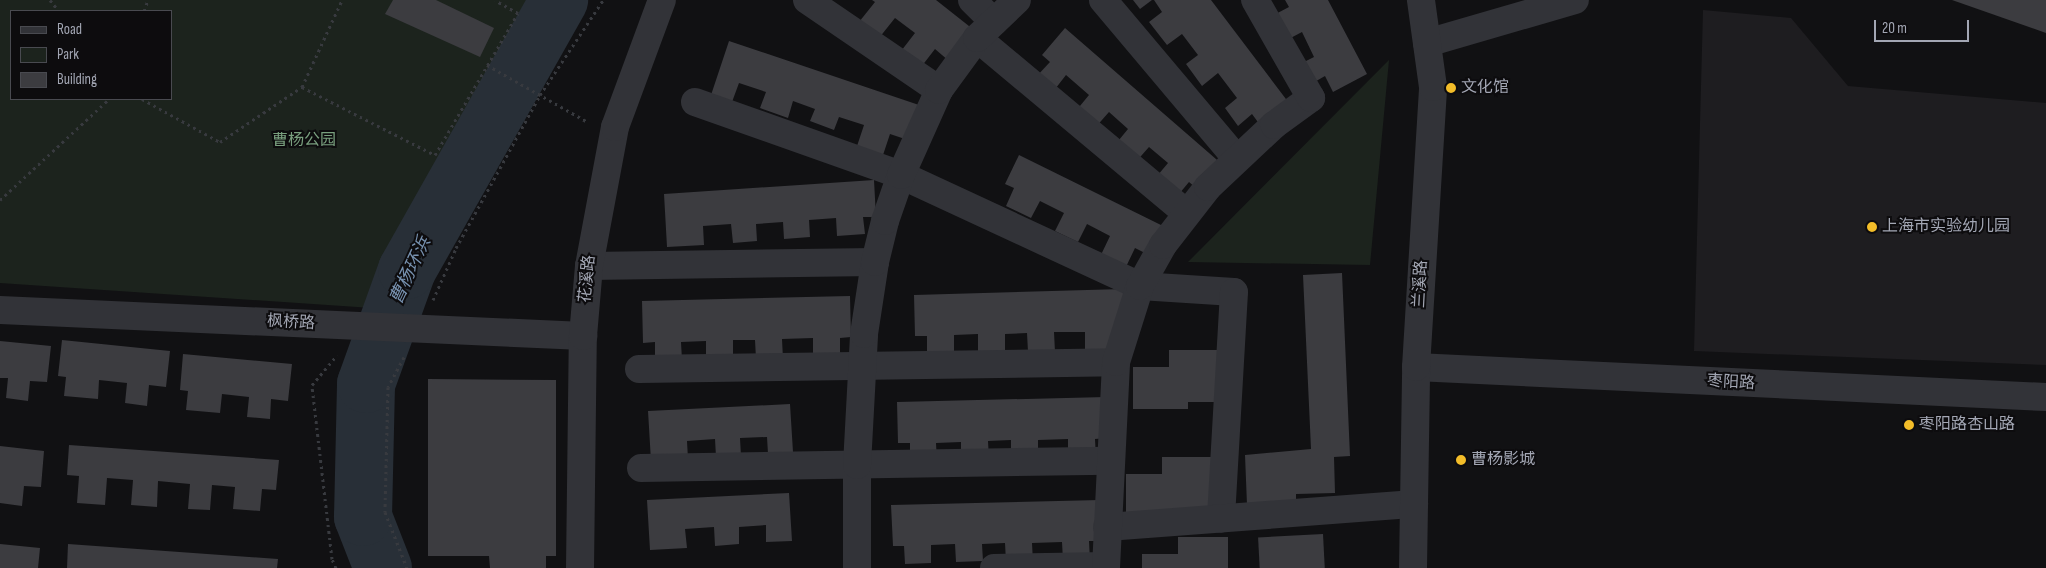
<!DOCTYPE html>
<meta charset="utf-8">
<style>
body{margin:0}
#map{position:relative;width:2046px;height:568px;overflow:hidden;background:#111113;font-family:"Sofia Sans Condensed","Noto Sans SC",sans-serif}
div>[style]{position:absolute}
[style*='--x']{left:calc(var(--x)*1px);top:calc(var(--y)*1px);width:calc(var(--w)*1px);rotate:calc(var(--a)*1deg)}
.built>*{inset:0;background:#1e1d20}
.green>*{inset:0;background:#1c231d}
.stream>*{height:10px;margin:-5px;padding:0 5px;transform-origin:5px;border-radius:5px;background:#282f37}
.river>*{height:58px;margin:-29px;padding:0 29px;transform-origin:29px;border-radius:29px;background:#282f37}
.building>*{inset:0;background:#3c3c40;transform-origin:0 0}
.path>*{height:3px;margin-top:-1.5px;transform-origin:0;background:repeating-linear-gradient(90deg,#383a3f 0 2.5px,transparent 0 6.5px)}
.minor>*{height:28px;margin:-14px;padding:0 14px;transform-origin:14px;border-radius:14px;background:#323338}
.dots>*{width:14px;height:14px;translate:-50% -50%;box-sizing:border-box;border:2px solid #0d0c0e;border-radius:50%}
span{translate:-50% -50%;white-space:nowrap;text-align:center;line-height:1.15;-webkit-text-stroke:4px #0d0c0e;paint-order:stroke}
.poi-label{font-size:16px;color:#a3a7b4}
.left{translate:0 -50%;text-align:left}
.park-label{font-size:16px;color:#799f7e}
.street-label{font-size:16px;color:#a3a7b4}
.water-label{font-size:18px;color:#7892b0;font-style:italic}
.legend{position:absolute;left:10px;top:10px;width:162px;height:90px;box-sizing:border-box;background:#0d0c0e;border:1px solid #494a50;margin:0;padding:6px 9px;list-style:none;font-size:15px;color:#a3a7b4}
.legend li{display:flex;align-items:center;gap:10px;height:25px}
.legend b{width:25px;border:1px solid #494a50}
.scale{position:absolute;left:1874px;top:20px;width:95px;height:22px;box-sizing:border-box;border:2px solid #a3a7b4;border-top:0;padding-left:6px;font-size:15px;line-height:18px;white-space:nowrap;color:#a3a7b4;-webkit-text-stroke:4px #0d0c0e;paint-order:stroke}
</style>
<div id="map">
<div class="built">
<i style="clip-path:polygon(1703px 10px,1791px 18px,1848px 86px,2046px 103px,2046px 365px,1694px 351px)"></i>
</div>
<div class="green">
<i style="clip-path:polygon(evenodd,0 0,548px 0,500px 71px,372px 308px,0 283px,0 0,11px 11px,171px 11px,171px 99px,11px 99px,11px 11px)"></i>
<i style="clip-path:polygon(1389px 60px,1370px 265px,1188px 262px)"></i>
</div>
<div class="stream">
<i style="--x:541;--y:0;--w:14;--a:34"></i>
</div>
<div class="river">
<i style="--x:383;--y:568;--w:55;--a:-111.4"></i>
<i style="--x:363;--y:517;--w:133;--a:-88.7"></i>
<i style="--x:366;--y:384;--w:121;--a:-70.2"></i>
<i style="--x:407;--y:270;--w:310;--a:-60.6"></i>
</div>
<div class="building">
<i style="clip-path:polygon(393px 0,436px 0,494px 28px,480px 57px,385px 14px)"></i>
<i style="clip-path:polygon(872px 0,936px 0,974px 30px,949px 61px,935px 49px,918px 71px,898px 55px,915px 33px,895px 18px,879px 38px,859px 22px,875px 2px)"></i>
<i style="clip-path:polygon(1133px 0,1152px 0,1140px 9px)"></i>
<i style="clip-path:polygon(1154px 0,1211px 0,1292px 107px,1263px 129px,1252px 114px,1238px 126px,1225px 108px,1237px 98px,1218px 73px,1202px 86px,1186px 64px,1198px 55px,1182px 34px,1167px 45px,1149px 22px,1162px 12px)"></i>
<i style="clip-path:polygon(1285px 0,1328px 0,1367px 74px,1333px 92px,1325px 76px,1311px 84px,1300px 64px,1314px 57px,1302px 32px,1283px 42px,1270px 17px,1289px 7px)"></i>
<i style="clip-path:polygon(1952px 0,2046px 0,2046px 33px)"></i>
<i style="clip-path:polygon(1065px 28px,1224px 166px,1202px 193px,1189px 182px,1174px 200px,1152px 182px,1168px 163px,1149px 147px,1134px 164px,1114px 146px,1128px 129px,1109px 112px,1094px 129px,1075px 112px,1089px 95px,1066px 75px,1052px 93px,1035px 78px,1050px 62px,1042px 55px)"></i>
<i style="clip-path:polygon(729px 41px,919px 105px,908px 140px,890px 134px,883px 155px,857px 146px,864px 125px,839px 117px,834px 130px,810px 121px,815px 109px,793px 101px,788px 118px,760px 108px,766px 92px,739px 83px,732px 102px,711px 95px)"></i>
<i style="clip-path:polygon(1019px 155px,1163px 226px,1149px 255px,1135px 248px,1124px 271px,1099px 259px,1110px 236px,1087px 224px,1078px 242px,1055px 231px,1064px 213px,1040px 201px,1031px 218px,1006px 206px,1014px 188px,1005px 184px)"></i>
<i style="clip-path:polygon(874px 180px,876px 217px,863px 217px,865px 234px,837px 236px,836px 218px,809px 220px,810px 237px,784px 239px,783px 222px,756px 224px,757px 241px,733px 243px,731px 224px,703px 226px,704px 245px,667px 247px,664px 194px)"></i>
<i style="clip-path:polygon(1342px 273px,1350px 456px,1334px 457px,1335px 493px,1296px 494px,1296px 503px,1247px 505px,1245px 455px,1311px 449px,1303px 275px)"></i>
<i style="clip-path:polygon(1123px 289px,1124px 330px,1112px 351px,1085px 351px,1085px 332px,1054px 332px,1055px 352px,1028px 352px,1027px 333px,1005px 334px,1005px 351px,978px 352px,978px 334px,954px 335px,954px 354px,927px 354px,927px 336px,915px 336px,914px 295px)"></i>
<i style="clip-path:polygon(850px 296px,851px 337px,840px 338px,840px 357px,813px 358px,813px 338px,782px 339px,783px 359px,756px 359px,755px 340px,733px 340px,733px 358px,706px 359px,706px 341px,681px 342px,682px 360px,655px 361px,655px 342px,643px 343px,642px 301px)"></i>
<i style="clip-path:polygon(62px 340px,170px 351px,166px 387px,149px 385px,147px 406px,125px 403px,127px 383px,99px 380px,98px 399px,64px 396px,66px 377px,58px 376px)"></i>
<i style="clip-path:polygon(0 341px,51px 346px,47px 382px,30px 381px,28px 401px,6px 398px,8px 378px,0 378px)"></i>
<i style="clip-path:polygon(1169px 350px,1219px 350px,1219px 402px,1188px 402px,1188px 409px,1133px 409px,1133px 367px,1169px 367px)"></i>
<i style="clip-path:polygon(183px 354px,292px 364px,288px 401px,271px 399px,270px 419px,247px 417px,249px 397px,222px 394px,220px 413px,186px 410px,188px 391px,180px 390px)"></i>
<i style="clip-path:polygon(428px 379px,556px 380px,556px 556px,546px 556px,546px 568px,490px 568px,489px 556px,428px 556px)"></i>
<i style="clip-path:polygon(1106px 397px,1107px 438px,1095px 439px,1096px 458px,1068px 459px,1068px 439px,1038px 440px,1038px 459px,1011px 460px,1011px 440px,988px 441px,989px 459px,961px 459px,961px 442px,936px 443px,937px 461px,910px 461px,910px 443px,898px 443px,897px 402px)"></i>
<i style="clip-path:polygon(790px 404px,793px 452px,768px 454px,767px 437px,740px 438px,741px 456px,716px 457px,715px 439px,687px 441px,688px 459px,651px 461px,648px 411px)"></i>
<i style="clip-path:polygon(69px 445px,279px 460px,276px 490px,262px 489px,260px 511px,233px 509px,235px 487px,212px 485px,210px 510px,188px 509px,190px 484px,158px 481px,157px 507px,131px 505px,133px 480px,107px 478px,105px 505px,77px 503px,79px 476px,67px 475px)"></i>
<i style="clip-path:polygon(0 446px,44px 451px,41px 487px,24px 486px,22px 506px,0 503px)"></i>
<i style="clip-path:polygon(1162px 457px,1212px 457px,1212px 509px,1126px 516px,1126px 474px,1162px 474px)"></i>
<i style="clip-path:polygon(789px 493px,792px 541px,766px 542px,766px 525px,739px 527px,739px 544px,715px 546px,714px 527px,685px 529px,687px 548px,650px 550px,647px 500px)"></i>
<i style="clip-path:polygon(1100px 500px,1102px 541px,1089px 541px,1090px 561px,1063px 561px,1062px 542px,1032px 543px,1033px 562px,1006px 562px,1005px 543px,982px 544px,983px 561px,956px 562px,955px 544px,931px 545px,931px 563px,905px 564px,904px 546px,893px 546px,891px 505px)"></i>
<i style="left:1323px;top:534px;width:34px;height:65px;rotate:87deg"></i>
<i style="clip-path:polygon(1178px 537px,1228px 537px,1228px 568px,1142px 568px,1142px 554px,1178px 554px)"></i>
<i style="clip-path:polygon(0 544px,40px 548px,38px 568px,0 568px)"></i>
<i style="clip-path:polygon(68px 544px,278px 559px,277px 568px,67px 568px)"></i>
</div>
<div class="path">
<i style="--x:50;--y:0;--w:14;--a:51"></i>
<i style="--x:144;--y:11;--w:12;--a:-70"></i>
<i style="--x:487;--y:65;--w:114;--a:29.5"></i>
<i style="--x:302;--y:87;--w:96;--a:-65.3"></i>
<i style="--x:142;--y:99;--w:89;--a:28.9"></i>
<i style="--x:220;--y:142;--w:99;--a:-33.9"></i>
<i style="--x:302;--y:87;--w:149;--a:27.1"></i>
<i style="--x:435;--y:155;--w:164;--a:-59.7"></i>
<i style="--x:518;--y:13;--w:26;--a:-151"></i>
<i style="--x:0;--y:200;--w:149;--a:-42.8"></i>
<i style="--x:433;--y:300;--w:57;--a:-66.1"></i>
<i style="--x:456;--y:248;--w:175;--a:-61.2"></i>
<i style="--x:540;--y:95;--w:114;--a:-56.4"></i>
<i style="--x:404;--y:357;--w:34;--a:118"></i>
<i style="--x:388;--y:387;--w:125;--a:91.4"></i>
<i style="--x:385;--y:512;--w:60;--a:68.6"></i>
<i style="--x:336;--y:568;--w:10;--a:-114"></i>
<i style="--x:332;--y:559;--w:175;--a:-96.6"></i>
<i style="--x:312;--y:385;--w:39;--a:-50"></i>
</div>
<div class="minor">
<i style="--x:807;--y:0;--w:160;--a:34.3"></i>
<i style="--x:972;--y:0;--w:31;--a:45"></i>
<i style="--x:1103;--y:0;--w:207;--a:49.9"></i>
<i style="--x:977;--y:38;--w:273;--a:39.9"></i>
<i style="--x:1427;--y:43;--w:154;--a:-16.2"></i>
<i style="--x:695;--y:102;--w:219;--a:19.5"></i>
<i style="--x:901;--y:175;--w:264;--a:24.9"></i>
<i style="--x:1140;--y:286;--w:94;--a:3.7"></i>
<i style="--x:1234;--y:292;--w:227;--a:93.3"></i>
<i style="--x:589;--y:266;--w:286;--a:-0.8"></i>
<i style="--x:0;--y:310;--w:584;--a:2.55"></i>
<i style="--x:1416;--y:367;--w:631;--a:2.73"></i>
<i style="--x:639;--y:369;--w:477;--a:-0.8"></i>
<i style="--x:641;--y:468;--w:468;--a:-0.9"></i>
<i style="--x:1107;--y:527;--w:308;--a:-4.3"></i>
<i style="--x:580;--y:568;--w:232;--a:-89.3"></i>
<i style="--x:583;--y:336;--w:70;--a:-85.1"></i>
<i style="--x:589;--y:266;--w:141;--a:-79.4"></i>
<i style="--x:615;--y:127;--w:135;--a:-69.7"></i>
<i style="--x:857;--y:568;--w:103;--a:-90"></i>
<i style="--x:857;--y:465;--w:131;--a:-86.9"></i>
<i style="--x:864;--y:334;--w:73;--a:-81.3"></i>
<i style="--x:875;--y:262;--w:42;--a:-76.3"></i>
<i style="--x:885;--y:221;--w:49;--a:-70.8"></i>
<i style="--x:901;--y:175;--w:93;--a:-65.9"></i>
<i style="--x:939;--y:90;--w:64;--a:-53.8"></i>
<i style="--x:977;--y:38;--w:55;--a:-43.5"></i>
<i style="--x:994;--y:568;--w:112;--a:-1"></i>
<i style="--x:1106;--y:568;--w:206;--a:-87.2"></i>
<i style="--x:1116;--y:362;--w:80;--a:-72.5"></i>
<i style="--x:1140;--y:286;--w:47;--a:-60.7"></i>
<i style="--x:1163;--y:245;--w:73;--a:-52.2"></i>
<i style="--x:1208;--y:187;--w:91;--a:-43.2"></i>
<i style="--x:1274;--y:125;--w:46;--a:-36.1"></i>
<i style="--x:1311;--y:98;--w:113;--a:-119.7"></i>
<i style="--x:1413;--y:568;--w:201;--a:-89.1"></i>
<i style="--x:1416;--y:367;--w:281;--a:-86.5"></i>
<i style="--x:1433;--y:87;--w:88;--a:-97.9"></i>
</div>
<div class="dots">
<i style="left:1451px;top:88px;background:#f3bd29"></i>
<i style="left:1872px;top:227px;background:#f3bd29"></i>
<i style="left:1909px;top:425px;background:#f3bd29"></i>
<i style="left:1461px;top:460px;background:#f3bd29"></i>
</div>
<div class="poi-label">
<span class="left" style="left:1461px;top:88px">文化馆</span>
<span class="left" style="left:1882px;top:227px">上海市实验幼儿园</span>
<span class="left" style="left:1919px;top:425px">枣阳路杏山路</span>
<span class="left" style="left:1471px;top:460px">曹杨影城</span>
</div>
<div class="park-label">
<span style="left:304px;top:141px">曹杨公园</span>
</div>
<div class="street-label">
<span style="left:588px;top:279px;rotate:-84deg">花溪路</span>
<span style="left:1421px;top:284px;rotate:-87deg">兰溪路</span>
<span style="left:291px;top:323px;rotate:3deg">枫桥路</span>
<span style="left:1731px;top:383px;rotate:3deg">枣阳路</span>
</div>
<div class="water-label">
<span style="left:411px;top:271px;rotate:-65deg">曹杨环浜</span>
</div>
<ul class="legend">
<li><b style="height:6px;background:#323338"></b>Road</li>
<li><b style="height:14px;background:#1c231d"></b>Park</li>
<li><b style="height:14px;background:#3c3c40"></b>Building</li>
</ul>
<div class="scale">20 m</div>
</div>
